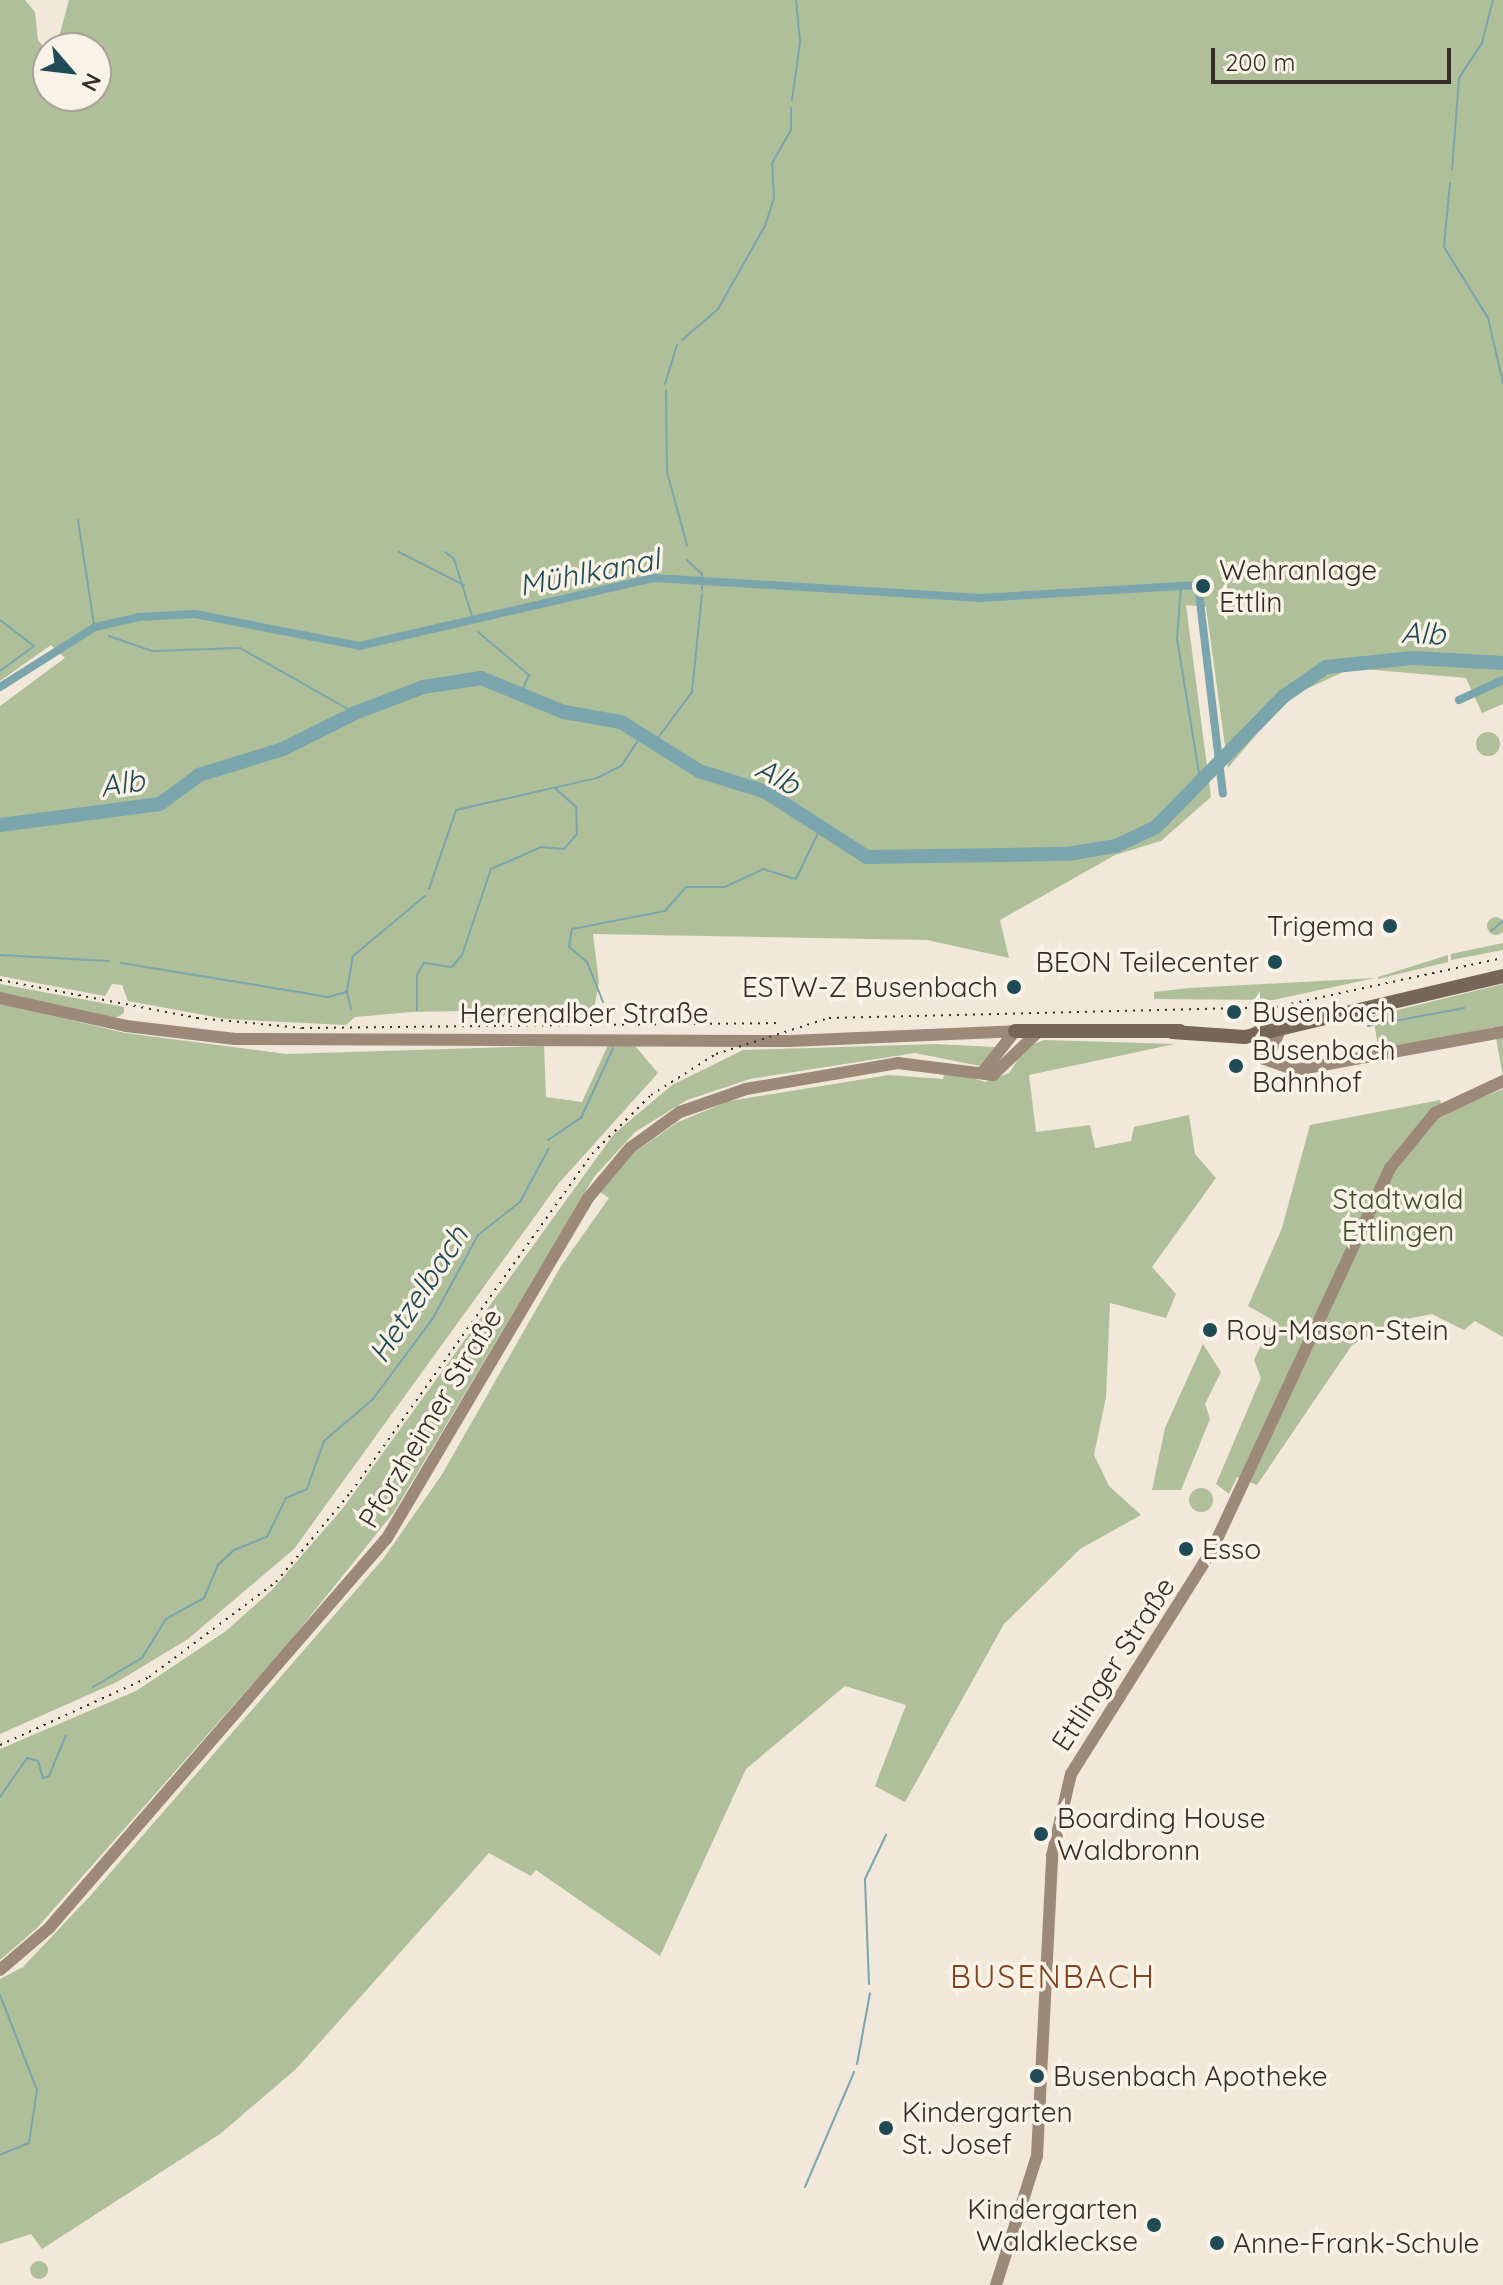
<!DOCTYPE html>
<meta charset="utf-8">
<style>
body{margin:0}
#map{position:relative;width:1503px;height:2285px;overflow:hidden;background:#f1e8da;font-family:Quicksand,sans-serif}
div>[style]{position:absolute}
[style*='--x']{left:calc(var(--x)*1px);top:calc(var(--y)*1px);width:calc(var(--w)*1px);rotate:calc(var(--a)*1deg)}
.green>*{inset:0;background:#afbf9a}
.round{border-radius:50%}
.stream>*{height:2px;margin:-1px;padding:0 1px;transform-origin:1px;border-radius:1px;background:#7aa5ad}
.canal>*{height:8px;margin:-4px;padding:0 4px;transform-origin:4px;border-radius:4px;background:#7aa5ad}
.river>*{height:14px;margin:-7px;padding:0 7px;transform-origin:7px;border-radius:7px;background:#7aa5ad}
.secondary>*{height:12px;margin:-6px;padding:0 6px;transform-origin:6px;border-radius:6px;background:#9c8978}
.primary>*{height:14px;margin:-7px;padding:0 7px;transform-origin:7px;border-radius:7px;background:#766658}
.rail>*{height:2px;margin-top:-1px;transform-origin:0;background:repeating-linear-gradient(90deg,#352d27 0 2px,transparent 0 8px)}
.dots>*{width:22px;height:22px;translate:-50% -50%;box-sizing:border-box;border:4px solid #f9f2e6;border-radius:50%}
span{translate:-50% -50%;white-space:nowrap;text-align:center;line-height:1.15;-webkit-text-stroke:7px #f9f2e6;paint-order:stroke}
.poi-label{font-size:28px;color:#352d27}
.left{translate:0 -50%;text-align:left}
.right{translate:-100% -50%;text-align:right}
.street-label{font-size:28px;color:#352d27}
.park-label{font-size:28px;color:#40522b}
.water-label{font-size:30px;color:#1e4b55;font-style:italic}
.quarter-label{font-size:32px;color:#814322;letter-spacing:2px}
.north{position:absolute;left:32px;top:32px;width:80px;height:80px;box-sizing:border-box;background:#f9f2e6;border:2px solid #aba39a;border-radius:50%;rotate:118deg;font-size:22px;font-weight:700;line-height:32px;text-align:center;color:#352d27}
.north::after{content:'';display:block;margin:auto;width:28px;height:36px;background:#1e4b55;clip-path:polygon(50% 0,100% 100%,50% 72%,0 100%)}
.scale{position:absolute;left:1211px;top:48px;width:240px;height:36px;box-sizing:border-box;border:4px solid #352d27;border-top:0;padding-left:10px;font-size:24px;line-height:28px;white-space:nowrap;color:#352d27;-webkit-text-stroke:6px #f9f2e6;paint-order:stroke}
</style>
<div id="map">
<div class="green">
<i style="clip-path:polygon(0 0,25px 0,35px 12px,38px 40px,48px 52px,48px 96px,96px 96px,96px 48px,56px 48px,69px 0,1503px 0,1503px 704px,1482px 713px,1466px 678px,1352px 668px,1287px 698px,1228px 768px,1206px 607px,1186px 605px,1211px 797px,1161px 841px,1115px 855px,1000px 920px,1009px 958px,927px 940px,593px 934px,599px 982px,594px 1010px,460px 1018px,461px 1011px,412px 1012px,355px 1017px,346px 1025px,226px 1019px,128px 1001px,122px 985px,112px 984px,105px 996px,0 976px,0 706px,65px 658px,51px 645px,0 681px)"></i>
<i class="round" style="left:1476px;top:732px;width:24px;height:24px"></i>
<i class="round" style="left:1487px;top:917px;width:18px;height:18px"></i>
<i style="clip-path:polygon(1503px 943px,1503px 950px,1451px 960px,1451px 954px)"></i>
<i style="clip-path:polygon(1448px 955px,1448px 962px,1378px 979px,1378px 977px)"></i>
<i style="clip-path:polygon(1375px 978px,1273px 1000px,1154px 999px,1154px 992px,1189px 988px)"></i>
<i style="clip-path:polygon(0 984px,124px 1007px,124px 1013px,115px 1018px,0 993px)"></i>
<i style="clip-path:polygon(1503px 984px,1503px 1077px,1494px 1027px,1379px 1052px,1373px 1016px)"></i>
<i style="clip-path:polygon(0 1003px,125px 1033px,286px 1054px,544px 1046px,546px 1097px,582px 1102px,608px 1045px,635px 1046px,658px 1073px,559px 1183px,294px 1549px,188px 1639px,117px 1682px,0 1734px)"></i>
<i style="clip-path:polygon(1045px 1040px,1175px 1044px,1029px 1075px,1036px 1132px,1090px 1125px,1095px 1148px,1131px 1141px,1134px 1127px,1189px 1115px,1195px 1154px,1216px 1178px,1152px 1267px,1176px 1294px,1166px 1318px,1110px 1303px,1106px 1397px,1094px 1455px,1109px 1486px,1141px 1515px,1080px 1549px,1004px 1624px,905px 1802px,875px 1786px,906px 1705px,845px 1686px,746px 1769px,660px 1956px,536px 1870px,531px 1876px,489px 1853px,296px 2069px,220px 2134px,42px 2249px,31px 2234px,0 2244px,0 1979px,23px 1967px,91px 1895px,383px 1559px,441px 1476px,561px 1266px,609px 1198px,600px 1192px,632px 1154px,678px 1122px,729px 1101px,889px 1075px,943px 1079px,945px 1070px,985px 1082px,1009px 1073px,1027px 1046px)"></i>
<i style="clip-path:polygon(936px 1044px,995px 1047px,996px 1053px,980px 1066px,915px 1053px,750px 1079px,687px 1100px,635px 1132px,594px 1177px,394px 1512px,291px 1640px,36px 1929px,0 1960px,0 1749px,136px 1691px,226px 1631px,272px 1590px,343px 1508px,614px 1134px,672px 1085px,743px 1050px)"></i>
<i style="clip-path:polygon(1503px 1089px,1503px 1337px,1475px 1321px,1464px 1330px,1432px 1314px,1396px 1321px,1352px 1345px,1257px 1485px,1237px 1477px,1229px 1494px,1216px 1484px,1261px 1378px,1254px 1360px,1273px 1320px,1248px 1306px,1282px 1228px,1310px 1125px,1440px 1100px,1444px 1113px)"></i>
<i style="clip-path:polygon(1203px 1344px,1221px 1372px,1205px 1404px,1210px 1419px,1181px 1490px,1152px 1490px,1165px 1428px)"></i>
<i class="round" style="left:1189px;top:1488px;width:24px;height:24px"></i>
<i class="round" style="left:30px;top:2261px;width:18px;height:18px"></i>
</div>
<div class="stream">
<i style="--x:792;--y:100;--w:59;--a:-82.1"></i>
<i style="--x:800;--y:42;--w:42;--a:-95.4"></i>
<i style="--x:1452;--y:170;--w:92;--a:-85.6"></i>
<i style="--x:1459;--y:78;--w:42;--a:-56.7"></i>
<i style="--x:1482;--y:43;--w:44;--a:-75.7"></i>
<i style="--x:1450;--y:183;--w:64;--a:95.4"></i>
<i style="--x:1444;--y:247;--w:84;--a:58.2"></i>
<i style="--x:1488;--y:318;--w:67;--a:77"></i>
<i style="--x:682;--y:340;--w:48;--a:-40.7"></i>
<i style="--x:718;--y:309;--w:95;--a:-60.5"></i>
<i style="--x:765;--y:226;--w:29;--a:-72"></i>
<i style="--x:774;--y:198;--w:35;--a:-93"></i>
<i style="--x:772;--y:163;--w:38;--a:-60"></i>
<i style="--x:791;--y:130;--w:22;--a:-90"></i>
<i style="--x:665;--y:384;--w:41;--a:-72.9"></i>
<i style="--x:666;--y:391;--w:81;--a:89.3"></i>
<i style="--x:667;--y:472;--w:76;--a:74.7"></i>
<i style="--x:78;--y:520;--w:105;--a:81.3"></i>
<i style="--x:399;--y:552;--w:73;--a:26.9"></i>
<i style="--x:445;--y:552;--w:11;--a:38"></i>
<i style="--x:454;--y:559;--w:60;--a:72.5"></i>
<i style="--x:687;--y:560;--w:21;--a:43"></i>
<i style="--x:702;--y:574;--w:16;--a:90"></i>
<i style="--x:1181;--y:585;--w:54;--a:94.2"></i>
<i style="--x:1177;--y:639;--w:149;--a:80.7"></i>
<i style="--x:0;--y:620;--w:43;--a:37.4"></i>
<i style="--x:34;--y:646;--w:42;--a:143.7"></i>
<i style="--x:478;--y:632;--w:67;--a:40.1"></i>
<i style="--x:529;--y:675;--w:20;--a:114"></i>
<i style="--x:109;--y:636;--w:46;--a:19.2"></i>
<i style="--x:152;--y:651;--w:88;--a:-2"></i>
<i style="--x:240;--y:648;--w:132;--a:29.5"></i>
<i style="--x:655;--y:742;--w:62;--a:-53.5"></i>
<i style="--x:692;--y:692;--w:99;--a:-84.2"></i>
<i style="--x:429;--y:889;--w:83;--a:-71.1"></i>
<i style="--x:456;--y:810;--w:145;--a:-12.8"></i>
<i style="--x:597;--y:778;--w:28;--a:-27"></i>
<i style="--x:622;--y:765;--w:37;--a:-57"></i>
<i style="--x:1491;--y:931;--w:16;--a:-40"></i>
<i style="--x:0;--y:955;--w:109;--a:3.2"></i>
<i style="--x:121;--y:963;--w:210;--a:9.3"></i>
<i style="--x:328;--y:997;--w:20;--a:-15"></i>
<i style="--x:347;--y:992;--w:36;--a:-81"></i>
<i style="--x:353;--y:956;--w:94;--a:-39.8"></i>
<i style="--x:347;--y:992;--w:18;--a:77"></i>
<i style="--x:603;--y:1002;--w:43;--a:-111.8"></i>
<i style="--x:587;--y:962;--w:23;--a:-140"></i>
<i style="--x:569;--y:947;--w:18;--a:-81"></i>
<i style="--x:572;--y:929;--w:95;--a:-11"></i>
<i style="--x:665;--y:911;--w:32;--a:-49"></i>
<i style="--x:686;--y:887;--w:39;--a:0"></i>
<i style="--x:725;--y:887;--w:42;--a:-25.3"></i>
<i style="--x:763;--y:869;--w:34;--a:17"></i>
<i style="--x:796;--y:879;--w:53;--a:-64.4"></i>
<i style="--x:417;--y:1010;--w:35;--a:-90"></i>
<i style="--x:417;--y:975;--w:14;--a:-60"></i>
<i style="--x:424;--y:963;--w:28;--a:8"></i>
<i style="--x:452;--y:967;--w:16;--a:-50"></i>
<i style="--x:462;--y:955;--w:91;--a:-71.4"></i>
<i style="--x:491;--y:869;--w:55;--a:-23.7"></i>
<i style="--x:541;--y:847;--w:23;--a:5"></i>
<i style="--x:564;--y:849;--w:20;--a:-49"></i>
<i style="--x:577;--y:834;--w:27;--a:-92"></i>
<i style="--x:576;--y:807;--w:27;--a:-138"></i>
<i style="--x:1368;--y:1026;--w:98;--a:-10.6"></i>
<i style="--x:548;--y:1140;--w:40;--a:-34"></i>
<i style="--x:581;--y:1118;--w:77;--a:-65.4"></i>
<i style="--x:93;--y:1687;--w:57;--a:-30.6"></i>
<i style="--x:142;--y:1658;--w:46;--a:-58.4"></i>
<i style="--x:166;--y:1619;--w:43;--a:-28.9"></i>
<i style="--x:204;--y:1598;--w:36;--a:-67"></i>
<i style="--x:218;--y:1565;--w:22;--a:-43"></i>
<i style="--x:234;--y:1550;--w:35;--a:-22"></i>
<i style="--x:267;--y:1537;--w:43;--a:-64"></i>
<i style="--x:286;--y:1498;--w:23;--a:-23"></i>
<i style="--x:307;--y:1489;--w:51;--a:-70.5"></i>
<i style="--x:324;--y:1441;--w:65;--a:-40.6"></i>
<i style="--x:373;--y:1399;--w:101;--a:-53.5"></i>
<i style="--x:433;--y:1318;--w:94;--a:-61.5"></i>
<i style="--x:478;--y:1235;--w:53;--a:-38.2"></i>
<i style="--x:520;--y:1202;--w:61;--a:-61.8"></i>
<i style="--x:0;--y:1797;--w:47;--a:-55.3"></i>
<i style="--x:27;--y:1758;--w:11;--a:15"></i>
<i style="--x:38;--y:1761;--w:18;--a:74"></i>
<i style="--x:43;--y:1778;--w:6;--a:-18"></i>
<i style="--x:49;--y:1776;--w:44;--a:-67.5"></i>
<i style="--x:869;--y:1984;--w:105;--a:-92.2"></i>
<i style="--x:865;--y:1879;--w:49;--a:-64.5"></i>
<i style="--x:0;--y:1995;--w:102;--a:68.7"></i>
<i style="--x:37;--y:2090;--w:54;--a:98.6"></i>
<i style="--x:29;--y:2143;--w:31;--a:158"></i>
<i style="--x:857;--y:2064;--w:72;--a:-79.6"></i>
<i style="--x:805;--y:2187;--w:125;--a:-66.9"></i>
</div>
<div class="canal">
<i style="--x:0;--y:687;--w:112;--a:-32.3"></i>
<i style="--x:95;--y:627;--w:45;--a:-12.8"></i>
<i style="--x:139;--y:617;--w:56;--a:-3.1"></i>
<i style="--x:195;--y:614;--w:167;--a:11"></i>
<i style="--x:359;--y:646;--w:303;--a:-13"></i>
<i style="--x:654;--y:578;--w:327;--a:3.5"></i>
<i style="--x:980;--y:598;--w:218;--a:-3.4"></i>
<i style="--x:1198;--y:585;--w:210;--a:83.2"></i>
<i style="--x:1459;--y:700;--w:48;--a:-24.4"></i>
</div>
<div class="river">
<i style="--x:0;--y:825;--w:161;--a:-7.5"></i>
<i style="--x:160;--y:804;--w:49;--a:-36.6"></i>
<i style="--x:199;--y:775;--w:88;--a:-17.2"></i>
<i style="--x:283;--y:749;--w:80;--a:-26.6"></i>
<i style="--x:355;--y:713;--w:73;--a:-20.9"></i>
<i style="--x:423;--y:687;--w:59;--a:-8.8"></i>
<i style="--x:481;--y:678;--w:90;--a:22.3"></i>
<i style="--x:564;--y:712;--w:58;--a:10"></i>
<i style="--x:621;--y:722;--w:92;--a:32.1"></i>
<i style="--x:699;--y:771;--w:70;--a:17.4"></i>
<i style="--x:766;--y:792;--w:120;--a:32.8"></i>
<i style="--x:867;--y:857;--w:201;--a:-0.9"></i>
<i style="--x:1068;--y:854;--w:49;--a:-9.5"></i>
<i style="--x:1116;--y:846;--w:44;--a:-25.4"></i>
<i style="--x:1156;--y:827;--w:183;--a:-45.7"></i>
<i style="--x:1284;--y:696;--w:51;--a:-34.6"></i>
<i style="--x:1326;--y:667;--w:87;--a:-5.9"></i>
<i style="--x:1413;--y:658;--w:90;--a:3.2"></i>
</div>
<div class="secondary">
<i style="--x:0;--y:998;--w:129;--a:12.5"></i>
<i style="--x:126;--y:1026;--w:110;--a:6.8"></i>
<i style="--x:235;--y:1039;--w:555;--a:0.21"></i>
<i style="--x:790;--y:1041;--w:225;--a:-2.5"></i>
<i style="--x:1256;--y:1032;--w:27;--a:77"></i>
<i style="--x:1262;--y:1058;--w:35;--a:20"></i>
<i style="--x:1295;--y:1070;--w:211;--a:-10.4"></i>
<i style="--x:1268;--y:1057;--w:34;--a:-66"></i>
<i style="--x:982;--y:1073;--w:53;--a:-51.8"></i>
<i style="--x:0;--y:1970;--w:65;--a:-40.6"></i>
<i style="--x:49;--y:1928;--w:516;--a:-49.09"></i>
<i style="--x:387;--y:1538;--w:396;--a:-59.4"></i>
<i style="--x:589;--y:1197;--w:64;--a:-50.1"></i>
<i style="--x:630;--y:1148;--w:62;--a:-35.8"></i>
<i style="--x:680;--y:1112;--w:70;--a:-19.2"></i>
<i style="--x:746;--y:1089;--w:154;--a:-9.7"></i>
<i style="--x:898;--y:1063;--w:96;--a:7.2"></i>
<i style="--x:993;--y:1075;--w:65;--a:-43.8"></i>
<i style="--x:996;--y:2285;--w:135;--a:-72.4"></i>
<i style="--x:1037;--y:2156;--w:300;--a:-87.1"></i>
<i style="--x:1052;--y:1856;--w:84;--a:-77"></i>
<i style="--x:1071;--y:1774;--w:262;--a:-57.8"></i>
<i style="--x:1211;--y:1552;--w:424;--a:-65"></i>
<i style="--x:1390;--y:1168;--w:71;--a:-50.7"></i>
<i style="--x:1435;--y:1113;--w:75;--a:-25.2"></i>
</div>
<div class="primary">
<i style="--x:1015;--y:1031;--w:165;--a:0"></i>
<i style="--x:1172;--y:1032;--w:73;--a:3.9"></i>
<i style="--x:1245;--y:1037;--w:265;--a:-13.3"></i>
</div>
<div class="rail">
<i style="--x:0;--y:980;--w:201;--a:10.9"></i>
<i style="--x:197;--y:1018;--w:105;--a:5.4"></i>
<i style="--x:302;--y:1028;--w:479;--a:-0.6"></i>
<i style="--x:0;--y:1745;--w:164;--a:-24.5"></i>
<i style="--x:149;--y:1677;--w:159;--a:-36.8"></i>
<i style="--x:276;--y:1582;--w:117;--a:-50.2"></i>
<i style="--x:351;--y:1492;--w:415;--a:-54.5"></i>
<i style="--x:592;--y:1154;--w:83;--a:-45"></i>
<i style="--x:651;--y:1095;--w:77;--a:-32.2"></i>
<i style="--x:716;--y:1054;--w:119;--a:-17.7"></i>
<i style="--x:829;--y:1018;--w:447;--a:-1.4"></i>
<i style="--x:1276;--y:1007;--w:232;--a:-12.2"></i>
</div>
<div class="dots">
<i style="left:1203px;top:586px;background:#1e4b55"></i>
<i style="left:1390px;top:926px;background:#1e4b55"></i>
<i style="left:1275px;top:962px;background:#1e4b55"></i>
<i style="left:1014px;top:987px;background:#1e4b55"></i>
<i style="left:1234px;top:1012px;background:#1e4b55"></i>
<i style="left:1236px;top:1066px;background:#1e4b55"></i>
<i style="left:1210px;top:1330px;background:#1e4b55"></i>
<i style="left:1186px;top:1549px;background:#1e4b55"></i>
<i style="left:1041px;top:1834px;background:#1e4b55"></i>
<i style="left:1037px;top:2076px;background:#1e4b55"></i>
<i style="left:886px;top:2128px;background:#1e4b55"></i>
<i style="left:1154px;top:2225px;background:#1e4b55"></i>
<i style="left:1217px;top:2243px;background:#1e4b55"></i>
</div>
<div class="poi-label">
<span class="left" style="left:1219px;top:586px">Wehranlage<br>Ettlin</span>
<span class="right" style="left:1374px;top:926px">Trigema</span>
<span class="right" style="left:1259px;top:962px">BEON Teilecenter</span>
<span class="right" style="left:998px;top:987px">ESTW-Z Busenbach</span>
<span class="left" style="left:1252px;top:1012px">Busenbach</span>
<span class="left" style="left:1252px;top:1066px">Busenbach<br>Bahnhof</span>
<span class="left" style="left:1226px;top:1330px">Roy-Mason-Stein</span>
<span class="left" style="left:1202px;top:1549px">Esso</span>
<span class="left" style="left:1057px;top:1834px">Boarding House<br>Waldbronn</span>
<span class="left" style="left:1053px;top:2076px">Busenbach Apotheke</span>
<span class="left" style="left:902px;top:2128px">Kindergarten<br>St. Josef</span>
<span class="right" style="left:1138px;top:2225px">Kindergarten<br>Waldkleckse</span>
<span class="left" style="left:1233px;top:2243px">Anne-Frank-Schule</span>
</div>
<div class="street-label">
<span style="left:584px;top:1013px">Herrenalber Straße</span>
<span style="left:430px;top:1418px;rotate:-59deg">Pforzheimer Straße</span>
<span style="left:1113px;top:1664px;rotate:-57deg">Ettlinger Straße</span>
</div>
<div class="park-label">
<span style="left:1398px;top:1215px">Stadtwald<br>Ettlingen</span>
</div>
<div class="water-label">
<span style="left:589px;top:572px;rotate:-11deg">Mühlkanal</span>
<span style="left:1423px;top:633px;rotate:2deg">Alb</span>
<span style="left:778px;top:776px;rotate:28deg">Alb</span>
<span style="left:122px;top:783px;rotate:-9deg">Alb</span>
<span style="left:418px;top:1294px;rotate:-57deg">Hetzelbach</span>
</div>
<div class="quarter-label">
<span style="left:1053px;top:1976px">BUSENBACH</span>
</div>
<div class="north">N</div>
<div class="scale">200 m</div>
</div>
